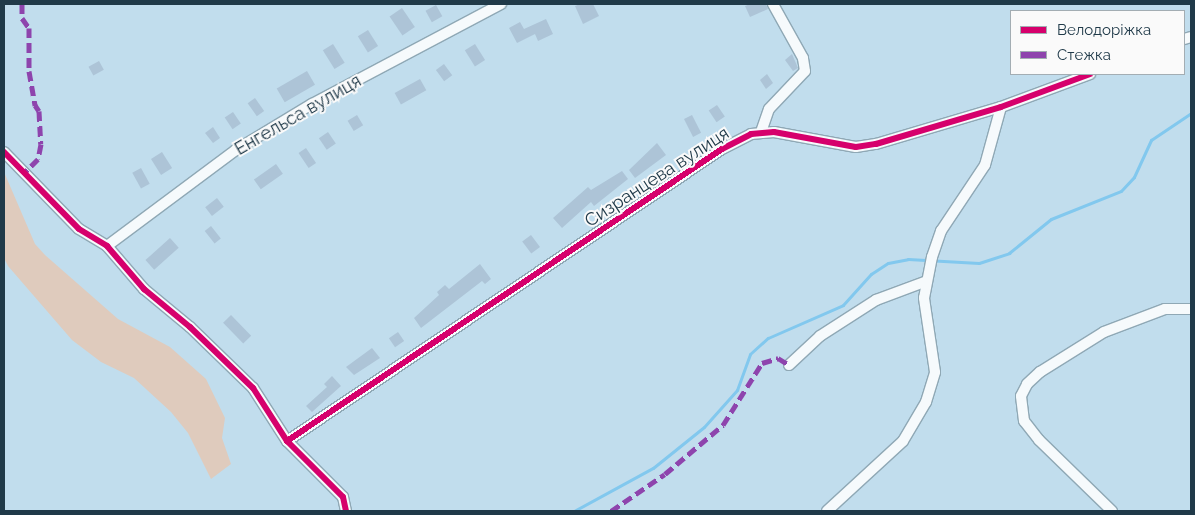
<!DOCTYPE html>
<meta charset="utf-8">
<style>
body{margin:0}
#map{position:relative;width:1195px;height:515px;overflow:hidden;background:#c1dded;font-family:Raleway,sans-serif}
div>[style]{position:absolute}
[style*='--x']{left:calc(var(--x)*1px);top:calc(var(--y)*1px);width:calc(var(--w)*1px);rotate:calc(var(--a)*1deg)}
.green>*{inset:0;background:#dfcbbd}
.stream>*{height:3px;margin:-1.5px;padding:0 1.5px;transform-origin:1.5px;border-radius:1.5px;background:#82c8ee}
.building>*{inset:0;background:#adc4d7;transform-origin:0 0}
.roads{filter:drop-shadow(1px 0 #8fa8b5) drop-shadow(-1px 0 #8fa8b5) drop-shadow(0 1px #8fa8b5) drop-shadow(0 -1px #8fa8b5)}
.minor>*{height:10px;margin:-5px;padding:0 5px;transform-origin:5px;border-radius:5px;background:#f6fafc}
.quiet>*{height:5px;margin-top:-2.5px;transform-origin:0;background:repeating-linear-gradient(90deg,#8e44ad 0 10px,transparent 0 15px)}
.cycleway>*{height:6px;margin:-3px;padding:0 3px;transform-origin:3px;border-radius:3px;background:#d6006c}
span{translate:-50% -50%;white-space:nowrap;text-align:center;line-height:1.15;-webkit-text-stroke:4px #fafafa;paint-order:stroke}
.street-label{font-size:18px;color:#203a49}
.frame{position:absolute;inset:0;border:5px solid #203a49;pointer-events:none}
.legend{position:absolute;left:1010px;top:10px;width:175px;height:65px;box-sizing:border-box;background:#fafafa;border:1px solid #a3adb3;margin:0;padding:6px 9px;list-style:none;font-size:15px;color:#203a49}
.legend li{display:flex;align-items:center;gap:10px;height:25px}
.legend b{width:25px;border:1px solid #a3adb3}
</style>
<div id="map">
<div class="green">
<i style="clip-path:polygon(4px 172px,35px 244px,45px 255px,118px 319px,170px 347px,206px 379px,225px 418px,222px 438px,231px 464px,211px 479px,188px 433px,171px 412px,134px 378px,101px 362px,72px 340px,8px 266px,4px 258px)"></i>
</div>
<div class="stream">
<i style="--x:574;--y:511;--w:90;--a:-28.6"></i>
<i style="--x:653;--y:468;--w:65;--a:-38.8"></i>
<i style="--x:704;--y:427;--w:50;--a:-48.3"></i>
<i style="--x:737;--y:390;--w:38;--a:-70"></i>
<i style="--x:750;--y:354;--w:24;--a:-42"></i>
<i style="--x:768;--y:338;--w:82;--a:-23.7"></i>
<i style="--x:843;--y:305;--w:42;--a:-47.9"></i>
<i style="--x:871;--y:274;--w:20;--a:-33"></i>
<i style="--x:888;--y:263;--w:20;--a:-11"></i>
<i style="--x:908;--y:259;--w:71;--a:3.2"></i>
<i style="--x:979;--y:263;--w:32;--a:-18"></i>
<i style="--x:1009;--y:253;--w:54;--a:-39"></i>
<i style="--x:1051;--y:219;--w:75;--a:-21.8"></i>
<i style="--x:1121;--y:191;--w:19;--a:-47"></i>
<i style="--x:1134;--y:177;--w:41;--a:-65.3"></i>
<i style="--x:1151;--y:140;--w:48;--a:-34"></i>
</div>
<div class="building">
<i style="clip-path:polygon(580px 4px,593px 4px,599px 16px,583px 24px,575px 6px)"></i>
<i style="clip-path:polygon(750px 4px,766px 4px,768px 9px,750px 17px,745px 6px)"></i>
<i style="left:436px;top:5px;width:13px;height:12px;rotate:61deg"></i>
<i style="left:402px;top:8px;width:23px;height:15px;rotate:56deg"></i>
<i style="clip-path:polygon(546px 19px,553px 34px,538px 41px,535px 34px,517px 43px,509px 28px,520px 22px,524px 29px)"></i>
<i style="left:368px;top:30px;width:19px;height:12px;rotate:58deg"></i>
<i style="left:333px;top:44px;width:22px;height:12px;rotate:58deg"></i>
<i style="left:475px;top:44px;width:19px;height:12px;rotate:58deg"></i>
<i style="clip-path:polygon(792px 54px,798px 68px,793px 71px,785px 60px)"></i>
<i style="left:99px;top:61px;width:10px;height:12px;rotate:61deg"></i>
<i style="left:444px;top:64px;width:14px;height:10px;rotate:54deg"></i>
<i style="left:307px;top:71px;width:16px;height:35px;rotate:60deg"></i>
<i style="clip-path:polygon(767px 74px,773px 83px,766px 89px,760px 80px)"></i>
<i style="left:420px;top:79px;width:13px;height:29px;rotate:61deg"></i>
<i style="left:255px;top:98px;width:16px;height:9px;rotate:55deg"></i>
<i style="left:717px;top:105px;width:14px;height:10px;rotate:56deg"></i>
<i style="left:233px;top:112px;width:14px;height:10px;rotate:56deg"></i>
<i style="left:357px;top:115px;width:12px;height:11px;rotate:59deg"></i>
<i style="left:692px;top:115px;width:20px;height:9px;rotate:63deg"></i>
<i style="clip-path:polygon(213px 127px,220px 138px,213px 143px,205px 133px)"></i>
<i style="left:328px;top:132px;width:14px;height:11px;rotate:56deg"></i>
<i style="clip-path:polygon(657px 143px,666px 155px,635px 178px,629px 170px)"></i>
<i style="left:306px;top:148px;width:18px;height:9px;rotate:56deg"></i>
<i style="left:162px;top:152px;width:19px;height:13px;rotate:58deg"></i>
<i style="left:276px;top:164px;width:12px;height:27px;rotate:55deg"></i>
<i style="left:141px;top:168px;width:18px;height:10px;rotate:61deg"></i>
<i style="clip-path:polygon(622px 171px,628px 179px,594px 206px,591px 202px,562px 228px,553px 218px,588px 187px,591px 190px)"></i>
<i style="left:217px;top:198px;width:11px;height:15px;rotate:52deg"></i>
<i style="left:211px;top:226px;width:16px;height:8px;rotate:52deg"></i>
<i style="left:531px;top:235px;width:15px;height:11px;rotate:53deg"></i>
<i style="left:170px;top:238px;width:13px;height:33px;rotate:48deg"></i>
<i style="clip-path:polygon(480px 264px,491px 279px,485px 284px,482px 281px,421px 328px,414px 318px,439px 295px,437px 292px,445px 285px,449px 289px)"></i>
<i style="left:231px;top:315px;width:29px;height:11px;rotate:46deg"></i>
<i style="left:398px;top:332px;width:11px;height:11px;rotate:56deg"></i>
<i style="clip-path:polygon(372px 348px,380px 358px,354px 375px,346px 367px)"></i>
<i style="clip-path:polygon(332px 376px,341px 386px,312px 412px,306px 406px,327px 387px,324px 384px)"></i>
</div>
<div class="roads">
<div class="minor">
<i style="--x:1184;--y:39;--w:7;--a:-16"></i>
<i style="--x:761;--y:132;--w:24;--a:-71"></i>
<i style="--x:769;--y:109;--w:52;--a:-46.5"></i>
<i style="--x:805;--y:71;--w:13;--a:-99"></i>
<i style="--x:803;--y:58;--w:62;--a:-119.1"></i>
<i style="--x:4;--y:152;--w:107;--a:45.8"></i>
<i style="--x:79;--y:229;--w:33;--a:31"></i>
<i style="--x:107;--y:246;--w:57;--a:49.3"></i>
<i style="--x:144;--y:289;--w:60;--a:39.6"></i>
<i style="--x:190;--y:327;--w:88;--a:44.1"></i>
<i style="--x:253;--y:388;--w:63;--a:57.3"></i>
<i style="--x:287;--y:441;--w:79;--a:45"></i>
<i style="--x:343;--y:497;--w:14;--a:78"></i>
<i style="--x:107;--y:246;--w:161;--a:-36.7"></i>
<i style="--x:236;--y:150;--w:89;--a:-31.2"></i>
<i style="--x:312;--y:104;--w:214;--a:-27.9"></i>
<i style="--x:789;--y:365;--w:42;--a:-43.1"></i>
<i style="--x:820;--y:336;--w:67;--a:-32.7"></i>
<i style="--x:876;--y:300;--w:54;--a:-20.4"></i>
<i style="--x:287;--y:441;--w:524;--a:-33.87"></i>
<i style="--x:722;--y:149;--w:33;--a:-27"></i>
<i style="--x:751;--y:134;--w:23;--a:-5"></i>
<i style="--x:774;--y:132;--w:83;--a:10.4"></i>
<i style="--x:856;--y:147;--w:20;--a:-9"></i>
<i style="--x:876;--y:144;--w:130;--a:-16.5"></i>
<i style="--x:1001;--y:107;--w:95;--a:-20.3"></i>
<i style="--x:827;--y:511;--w:103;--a:-42.6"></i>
<i style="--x:903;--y:441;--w:45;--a:-59.5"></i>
<i style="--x:926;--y:402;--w:31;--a:-73"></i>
<i style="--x:935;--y:372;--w:75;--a:-98.5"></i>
<i style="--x:924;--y:298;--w:42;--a:-79"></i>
<i style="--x:932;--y:257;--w:28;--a:-71"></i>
<i style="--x:941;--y:231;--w:79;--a:-56.3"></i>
<i style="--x:985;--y:165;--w:60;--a:-74.6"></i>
<i style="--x:1112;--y:511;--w:102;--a:-135.8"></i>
<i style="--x:1039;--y:440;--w:24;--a:-128"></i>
<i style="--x:1024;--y:421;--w:25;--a:-97"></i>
<i style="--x:1021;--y:396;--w:13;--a:-63"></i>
<i style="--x:1027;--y:384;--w:18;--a:-43"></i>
<i style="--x:1040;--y:372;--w:75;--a:-32"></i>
<i style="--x:1104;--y:332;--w:65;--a:-20.7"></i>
<i style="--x:1165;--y:309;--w:26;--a:0"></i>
</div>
</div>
<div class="quiet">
<i style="--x:22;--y:4;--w:14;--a:90"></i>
<i style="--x:22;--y:18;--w:12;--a:55"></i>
<i style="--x:29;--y:28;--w:43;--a:90"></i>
<i style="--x:29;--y:71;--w:35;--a:80"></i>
<i style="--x:35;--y:105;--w:7;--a:56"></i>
<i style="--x:39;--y:111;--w:33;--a:87"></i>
<i style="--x:41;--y:144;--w:15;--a:101"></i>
<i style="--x:38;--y:159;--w:20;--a:135"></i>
<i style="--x:611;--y:511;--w:65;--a:-34.4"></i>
<i style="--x:665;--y:474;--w:76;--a:-40.2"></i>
<i style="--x:723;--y:425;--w:73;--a:-57.8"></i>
<i style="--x:762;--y:363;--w:17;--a:-17"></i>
<i style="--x:778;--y:358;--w:13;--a:32"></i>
</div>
<div class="cycleway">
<i style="--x:4;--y:152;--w:107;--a:45.8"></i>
<i style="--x:79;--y:229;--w:33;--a:31"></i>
<i style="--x:107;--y:246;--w:57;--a:49.3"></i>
<i style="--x:144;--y:289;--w:60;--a:39.6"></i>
<i style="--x:190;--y:327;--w:88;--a:44.1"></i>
<i style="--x:253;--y:388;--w:63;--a:57.3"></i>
<i style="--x:287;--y:441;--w:79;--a:45"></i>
<i style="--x:343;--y:497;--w:14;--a:78"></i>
<i style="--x:287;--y:441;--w:524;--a:-33.87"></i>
<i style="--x:722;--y:149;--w:33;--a:-27"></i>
<i style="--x:751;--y:134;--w:23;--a:-5"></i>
<i style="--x:774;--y:132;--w:83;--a:10.4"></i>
<i style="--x:856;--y:147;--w:20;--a:-9"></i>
<i style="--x:876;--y:144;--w:130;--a:-16.5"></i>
<i style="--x:1001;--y:107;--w:95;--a:-20.3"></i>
</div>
<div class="street-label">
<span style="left:298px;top:115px;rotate:-30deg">Енгельса вулиця</span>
<span style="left:657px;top:177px;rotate:-33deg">Сизранцева вулиця</span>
</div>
<div class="frame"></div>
<ul class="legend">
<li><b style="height:6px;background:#d6006c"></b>Велодоріжка</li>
<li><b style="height:6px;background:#8e44ad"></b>Стежка</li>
</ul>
</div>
